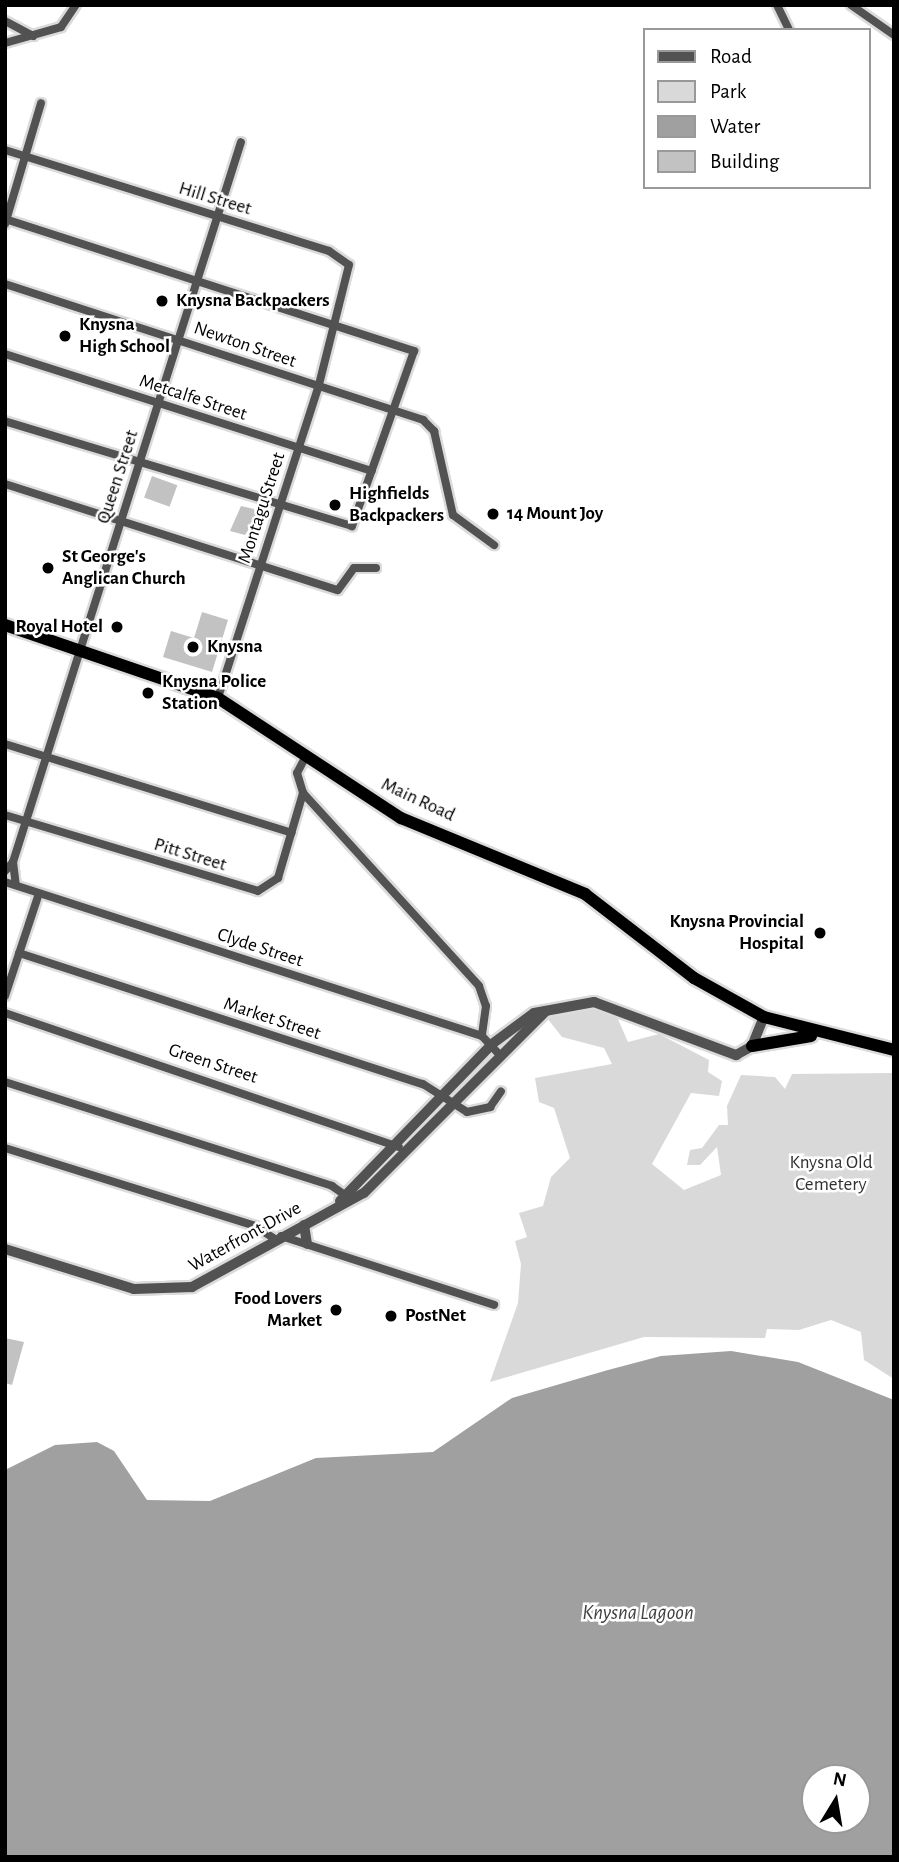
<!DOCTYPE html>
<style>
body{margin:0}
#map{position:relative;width:899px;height:1862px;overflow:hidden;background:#fff;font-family:"Alegreya Sans",sans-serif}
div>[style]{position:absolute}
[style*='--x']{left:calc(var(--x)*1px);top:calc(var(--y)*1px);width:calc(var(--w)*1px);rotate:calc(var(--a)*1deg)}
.green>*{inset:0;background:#d9d9d9}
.water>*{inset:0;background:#a0a0a0}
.building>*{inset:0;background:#c2c2c2;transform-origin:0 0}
.roads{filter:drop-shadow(2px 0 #dbdbdb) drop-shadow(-2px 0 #dbdbdb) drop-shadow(0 2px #dbdbdb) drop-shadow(0 -2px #dbdbdb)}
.minor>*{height:8px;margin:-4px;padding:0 4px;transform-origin:4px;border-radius:4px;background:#525252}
.tertiary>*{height:10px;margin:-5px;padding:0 5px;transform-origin:5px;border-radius:5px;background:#525252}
.trunk>*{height:12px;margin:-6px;padding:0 6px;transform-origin:6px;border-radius:6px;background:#000}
.dots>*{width:19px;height:19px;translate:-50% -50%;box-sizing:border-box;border:4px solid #fff;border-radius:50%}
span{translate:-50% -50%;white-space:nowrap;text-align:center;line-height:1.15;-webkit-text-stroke:5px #fff;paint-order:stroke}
.street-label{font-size:19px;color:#000}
.poi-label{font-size:19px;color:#000;font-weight:700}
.left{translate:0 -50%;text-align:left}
.right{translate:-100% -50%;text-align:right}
.park-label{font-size:19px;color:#303030}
.water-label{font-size:21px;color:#414141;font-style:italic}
.frame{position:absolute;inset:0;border:7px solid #000;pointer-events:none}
.legend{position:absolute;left:643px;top:28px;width:228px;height:161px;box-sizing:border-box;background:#fff;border:2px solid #999;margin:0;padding:9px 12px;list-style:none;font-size:21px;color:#000}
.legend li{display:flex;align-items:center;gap:14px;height:35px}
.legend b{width:35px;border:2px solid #999}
.north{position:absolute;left:801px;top:1764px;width:70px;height:70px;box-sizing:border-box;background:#fff;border:2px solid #999;border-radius:50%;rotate:11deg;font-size:19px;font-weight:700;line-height:28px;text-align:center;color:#000}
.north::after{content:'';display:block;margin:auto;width:24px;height:32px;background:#000;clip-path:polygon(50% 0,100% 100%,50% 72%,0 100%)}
</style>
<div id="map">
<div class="green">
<i style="clip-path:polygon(593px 1006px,617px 1017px,628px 1042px,659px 1034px,709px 1060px,708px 1072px,722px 1081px,719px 1096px,691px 1093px,652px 1164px,684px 1190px,721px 1175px,717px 1147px,700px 1165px,687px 1165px,690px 1150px,702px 1148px,719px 1125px,728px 1125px,727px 1106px,741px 1075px,775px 1077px,785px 1089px,792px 1074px,894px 1073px,894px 1379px,864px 1360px,861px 1332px,831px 1320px,799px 1330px,767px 1329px,765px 1338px,644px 1337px,490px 1382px,518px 1303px,521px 1264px,515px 1241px,527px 1237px,519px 1213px,543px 1206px,551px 1177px,570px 1158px,554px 1108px,539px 1102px,535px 1078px,612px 1064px,604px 1048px,562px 1037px,547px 1018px)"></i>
</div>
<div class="water">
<i style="clip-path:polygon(evenodd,731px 1351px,798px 1362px,894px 1400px,894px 1857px,5px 1857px,5px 1470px,55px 1445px,97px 1442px,114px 1451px,147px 1500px,210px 1501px,316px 1458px,433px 1452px,512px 1398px,608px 1370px,661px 1356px,731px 1351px,815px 1778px,857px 1778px,857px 1820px,815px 1820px,815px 1778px)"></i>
</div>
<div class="building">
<i style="left:152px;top:476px;width:27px;height:23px;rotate:20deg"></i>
<i style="clip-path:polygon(241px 506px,254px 509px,256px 518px,245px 535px,230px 531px)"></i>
<i style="clip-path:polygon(202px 612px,228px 620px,212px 672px,163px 657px,171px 631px,194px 638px)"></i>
<i style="clip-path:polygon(5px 1338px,24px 1342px,12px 1385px,5px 1383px)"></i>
</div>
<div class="roads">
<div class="minor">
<i style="--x:777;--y:5;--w:28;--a:64"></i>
<i style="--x:851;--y:5;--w:52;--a:34.9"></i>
<i style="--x:5;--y:21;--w:32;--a:28"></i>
<i style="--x:5;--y:43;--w:58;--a:-15.9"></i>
<i style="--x:61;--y:27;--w:27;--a:-56"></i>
<i style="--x:5;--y:150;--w:339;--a:17.3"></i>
<i style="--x:329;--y:251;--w:24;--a:35"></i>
<i style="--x:349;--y:265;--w:127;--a:104.1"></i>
<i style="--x:318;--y:388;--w:326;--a:107.9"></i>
<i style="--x:5;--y:219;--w:430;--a:17.9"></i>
<i style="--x:414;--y:351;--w:186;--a:109.5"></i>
<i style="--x:352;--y:526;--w:363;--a:-163.2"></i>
<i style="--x:5;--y:224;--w:126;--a:-73.4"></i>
<i style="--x:5;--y:284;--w:440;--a:18"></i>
<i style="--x:423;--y:420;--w:16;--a:45"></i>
<i style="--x:434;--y:431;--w:86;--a:77.3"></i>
<i style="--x:453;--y:515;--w:51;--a:36.2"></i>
<i style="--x:5;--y:354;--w:385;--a:17.7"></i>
<i style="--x:5;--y:484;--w:349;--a:17.7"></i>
<i style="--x:338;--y:590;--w:27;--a:-54"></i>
<i style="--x:354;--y:568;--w:22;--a:0"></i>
<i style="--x:5;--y:744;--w:300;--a:17.2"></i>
<i style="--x:306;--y:756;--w:19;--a:118"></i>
<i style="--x:297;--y:773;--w:21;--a:73"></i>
<i style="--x:303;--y:793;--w:261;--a:47.6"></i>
<i style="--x:479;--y:986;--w:21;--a:71"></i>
<i style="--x:486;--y:1006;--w:30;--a:98"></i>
<i style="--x:5;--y:815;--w:264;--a:16.7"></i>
<i style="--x:258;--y:891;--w:24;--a:-33"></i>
<i style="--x:278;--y:878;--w:89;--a:-73.6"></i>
<i style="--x:13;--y:862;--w:23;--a:83"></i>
<i style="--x:5;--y:871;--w:12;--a:-48"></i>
<i style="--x:13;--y:862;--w:755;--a:-72.43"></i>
<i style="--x:5;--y:882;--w:501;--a:17.89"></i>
<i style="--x:482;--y:1036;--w:25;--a:47"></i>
<i style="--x:19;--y:953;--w:425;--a:18"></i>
<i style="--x:423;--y:1084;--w:52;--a:32.5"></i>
<i style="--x:467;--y:1112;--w:24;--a:-12"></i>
<i style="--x:490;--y:1107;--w:19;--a:-55"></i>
<i style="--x:5;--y:996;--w:108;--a:-71.7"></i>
<i style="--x:5;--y:1013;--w:416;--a:18.8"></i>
<i style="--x:5;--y:1082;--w:343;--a:17.6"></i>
<i style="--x:332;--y:1186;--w:21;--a:35"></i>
<i style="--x:5;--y:1148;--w:262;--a:17.3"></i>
<i style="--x:255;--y:1226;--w:24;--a:33"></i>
<i style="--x:281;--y:1236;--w:224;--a:17.9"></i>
</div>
<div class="tertiary">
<i style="--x:340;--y:1201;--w:219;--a:-45.9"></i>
<i style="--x:492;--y:1044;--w:52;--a:-36.4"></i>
<i style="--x:534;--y:1013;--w:61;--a:-10.4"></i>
<i style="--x:594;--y:1002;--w:152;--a:20.5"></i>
<i style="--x:736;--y:1055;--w:18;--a:-29"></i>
<i style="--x:752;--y:1046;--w:31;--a:-68"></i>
<i style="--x:304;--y:1225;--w:19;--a:81"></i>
<i style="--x:5;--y:1249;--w:135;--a:17.2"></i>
<i style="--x:134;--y:1289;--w:58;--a:-2"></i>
<i style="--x:192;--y:1287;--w:196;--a:-28.7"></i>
<i style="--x:364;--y:1193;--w:257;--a:-45"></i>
</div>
<div class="trunk">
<i style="--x:5;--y:625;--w:225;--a:18.9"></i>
<i style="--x:218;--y:698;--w:219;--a:33.3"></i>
<i style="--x:401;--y:818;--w:199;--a:22.4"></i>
<i style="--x:585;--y:894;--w:138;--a:37.6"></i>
<i style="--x:694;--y:978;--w:80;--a:29.1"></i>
<i style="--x:764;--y:1017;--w:134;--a:14.2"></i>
<i style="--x:752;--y:1046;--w:60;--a:-9.6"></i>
</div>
</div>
<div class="dots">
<i style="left:162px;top:301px;background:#000"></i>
<i style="left:65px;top:336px;background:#000"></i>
<i style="left:335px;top:505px;background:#000"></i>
<i style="left:493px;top:514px;background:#000"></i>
<i style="left:48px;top:568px;background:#000"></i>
<i style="left:117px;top:627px;background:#000"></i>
<i style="left:193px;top:647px;background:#000"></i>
<i style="left:148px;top:693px;background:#000"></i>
<i style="left:820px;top:933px;background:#000"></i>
<i style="left:336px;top:1310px;background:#000"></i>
<i style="left:391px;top:1316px;background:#000"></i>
</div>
<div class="street-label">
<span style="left:215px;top:199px;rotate:17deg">Hill Street</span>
<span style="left:245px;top:345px;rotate:19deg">Newton Street</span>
<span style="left:193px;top:398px;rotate:18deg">Metcalfe Street</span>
<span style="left:118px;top:477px;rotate:-72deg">Queen Street</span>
<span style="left:262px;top:508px;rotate:-72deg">Montagu Street</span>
<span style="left:418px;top:800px;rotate:25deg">Main Road</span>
<span style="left:190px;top:855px;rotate:17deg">Pitt Street</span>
<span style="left:260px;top:948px;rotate:18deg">Clyde Street</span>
<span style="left:272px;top:1019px;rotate:18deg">Market Street</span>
<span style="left:213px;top:1064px;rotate:18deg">Green Street</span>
<span style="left:245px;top:1237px;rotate:-29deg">Waterfront Drive</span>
</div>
<div class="poi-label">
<span class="left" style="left:176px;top:301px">Knysna Backpackers</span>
<span class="left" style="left:79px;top:336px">Knysna<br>High School</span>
<span class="left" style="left:349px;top:505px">Highfields<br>Backpackers</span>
<span class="left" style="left:507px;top:514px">14 Mount Joy</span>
<span class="left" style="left:62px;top:568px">St George's<br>Anglican Church</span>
<span class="right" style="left:103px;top:627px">Royal Hotel</span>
<span class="left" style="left:207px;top:647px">Knysna</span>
<span class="left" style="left:162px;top:693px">Knysna Police<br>Station</span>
<span class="right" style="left:804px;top:933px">Knysna Provincial<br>Hospital</span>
<span class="right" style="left:322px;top:1310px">Food Lovers<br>Market</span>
<span class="left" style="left:405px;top:1316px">PostNet</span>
</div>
<div class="park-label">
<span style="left:831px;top:1174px">Knysna Old<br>Cemetery</span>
</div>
<div class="water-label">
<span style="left:638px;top:1613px">Knysna Lagoon</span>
</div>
<div class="frame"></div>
<ul class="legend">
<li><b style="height:9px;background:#525252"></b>Road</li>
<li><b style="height:19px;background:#d9d9d9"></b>Park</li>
<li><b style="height:19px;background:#a0a0a0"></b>Water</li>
<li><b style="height:19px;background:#c2c2c2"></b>Building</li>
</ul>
<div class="north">N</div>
</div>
